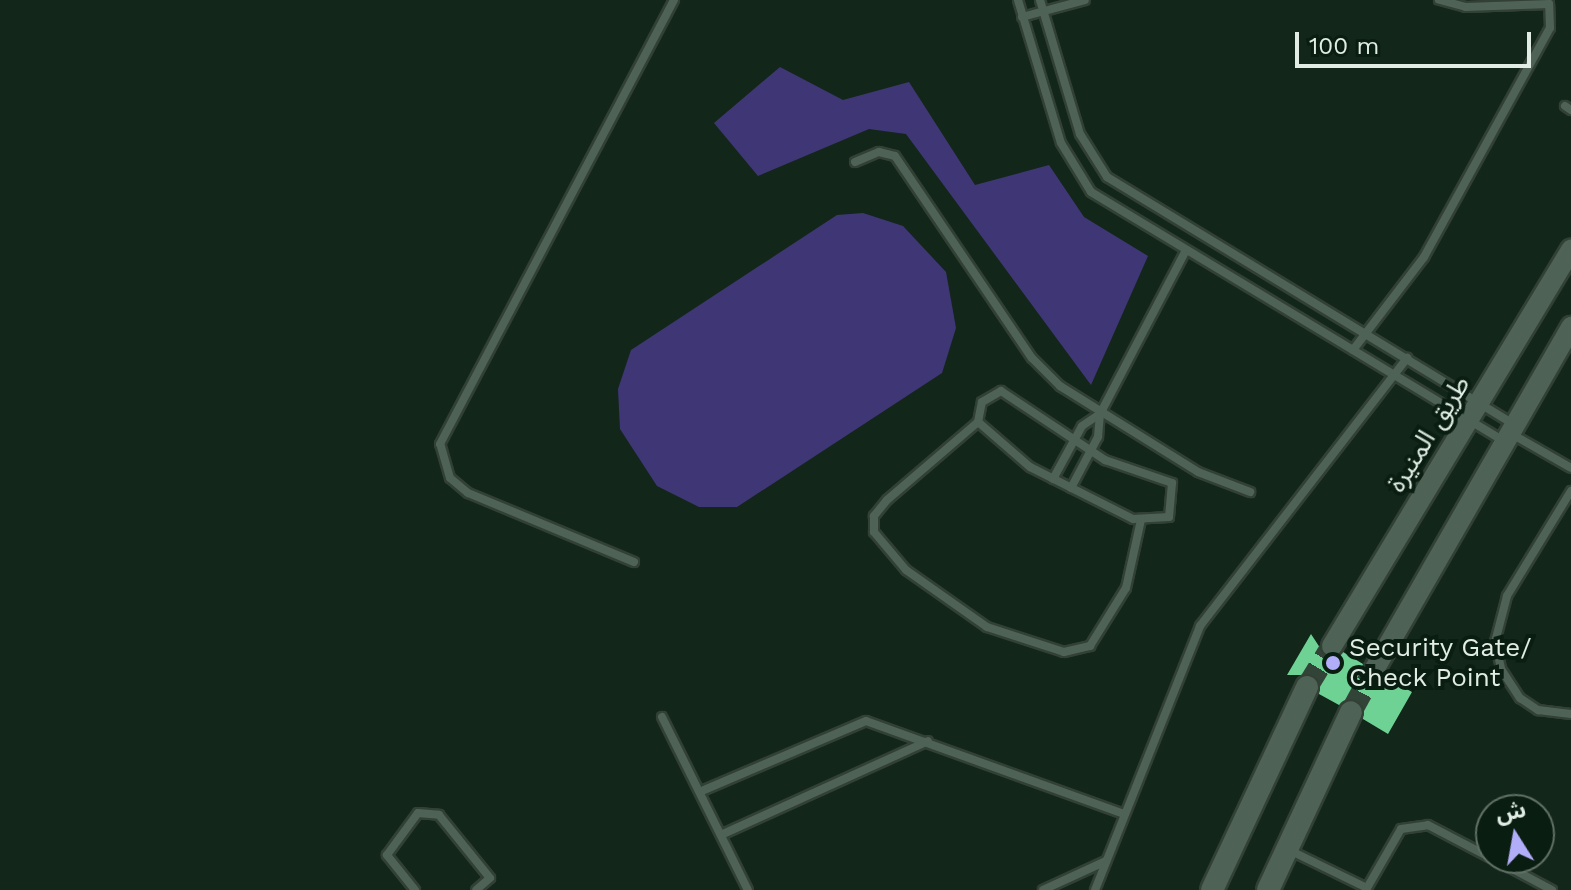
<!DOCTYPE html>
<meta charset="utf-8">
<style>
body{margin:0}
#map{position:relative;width:1571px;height:890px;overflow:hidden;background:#13261a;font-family:"Work Sans","Noto Sans Arabic",sans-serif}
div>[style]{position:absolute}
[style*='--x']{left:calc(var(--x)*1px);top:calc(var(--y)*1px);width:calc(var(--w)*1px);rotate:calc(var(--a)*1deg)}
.green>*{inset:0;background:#3f3775}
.building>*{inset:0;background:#6fd295}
.secondary-tunnel>*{height:22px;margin-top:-11px;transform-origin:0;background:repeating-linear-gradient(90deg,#324438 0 22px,transparent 0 33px)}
.roads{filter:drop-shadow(2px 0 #324036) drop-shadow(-2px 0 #324036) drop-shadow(0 2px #324036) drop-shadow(0 -2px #324036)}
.service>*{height:8px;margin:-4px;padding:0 4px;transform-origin:4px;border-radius:4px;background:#4e6355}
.tertiary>*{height:20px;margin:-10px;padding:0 10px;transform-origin:10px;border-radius:10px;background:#4e6355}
.secondary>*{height:22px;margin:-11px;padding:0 11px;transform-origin:11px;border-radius:11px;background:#4e6355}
.dots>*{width:22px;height:22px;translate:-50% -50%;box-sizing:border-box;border:4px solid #0a1d11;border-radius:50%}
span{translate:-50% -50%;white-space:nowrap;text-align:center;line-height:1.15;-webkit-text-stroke:8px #0a1d11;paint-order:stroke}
.street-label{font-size:26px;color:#e0ece4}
.poi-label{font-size:26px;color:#e0ece4}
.left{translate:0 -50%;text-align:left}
.north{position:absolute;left:1475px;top:794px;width:80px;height:80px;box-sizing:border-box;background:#0a1d11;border:2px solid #607065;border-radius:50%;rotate:349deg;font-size:22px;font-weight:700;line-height:32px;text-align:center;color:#e0ece4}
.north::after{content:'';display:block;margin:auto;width:28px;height:36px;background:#b2adf9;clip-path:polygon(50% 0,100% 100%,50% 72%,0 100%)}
.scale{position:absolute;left:1295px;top:32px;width:236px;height:36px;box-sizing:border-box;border:4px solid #e0ece4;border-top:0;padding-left:10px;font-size:24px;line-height:28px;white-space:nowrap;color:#e0ece4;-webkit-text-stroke:6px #0a1d11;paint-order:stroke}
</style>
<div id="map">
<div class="green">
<i style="clip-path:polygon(780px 67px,843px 100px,909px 82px,975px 185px,1049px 165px,1084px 217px,1148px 256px,1091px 385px,906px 134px,869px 129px,758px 176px,714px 123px)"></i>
<i style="clip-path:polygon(863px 213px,903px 226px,946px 272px,956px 328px,942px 373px,737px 507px,699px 507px,657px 486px,620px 429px,618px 389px,631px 350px,837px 215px)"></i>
</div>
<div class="building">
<i style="clip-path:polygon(1311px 634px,1326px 657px,1343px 652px,1363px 664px,1368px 682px,1385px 677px,1412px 692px,1388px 734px,1363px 719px,1358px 700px,1339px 705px,1319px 694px,1314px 675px,1287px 675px)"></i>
</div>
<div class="secondary-tunnel">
<i style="--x:1307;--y:687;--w:48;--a:-58.6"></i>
<i style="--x:1351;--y:712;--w:48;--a:-61.3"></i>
</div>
<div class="roads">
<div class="service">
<i style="--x:1018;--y:0;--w:149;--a:73.3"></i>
<i style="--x:1061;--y:143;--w:57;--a:58.5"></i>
<i style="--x:1091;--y:192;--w:484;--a:31.1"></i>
<i style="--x:1040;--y:0;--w:140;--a:73.4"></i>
<i style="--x:1080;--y:134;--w:51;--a:57.9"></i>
<i style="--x:1107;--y:177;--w:476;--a:31.3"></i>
<i style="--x:1022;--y:17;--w:65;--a:-15.1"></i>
<i style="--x:1565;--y:106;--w:7;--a:34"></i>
<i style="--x:855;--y:162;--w:26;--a:-23"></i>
<i style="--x:879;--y:152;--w:16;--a:14"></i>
<i style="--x:895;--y:156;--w:244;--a:55.9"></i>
<i style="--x:1032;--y:358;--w:40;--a:45"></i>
<i style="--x:1060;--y:386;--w:163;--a:31.9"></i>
<i style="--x:1198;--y:472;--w:56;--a:21"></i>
<i style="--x:1353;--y:350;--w:117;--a:-52.6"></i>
<i style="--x:1424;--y:257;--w:261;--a:-61.2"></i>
<i style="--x:1550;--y:28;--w:24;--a:-92"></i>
<i style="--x:1549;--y:4;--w:83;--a:177.9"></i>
<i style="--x:1466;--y:7;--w:28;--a:-165"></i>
<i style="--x:1001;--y:391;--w:125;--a:33.6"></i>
<i style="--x:1105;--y:460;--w:71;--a:18.9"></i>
<i style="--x:1172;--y:483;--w:34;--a:95"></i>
<i style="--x:1169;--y:517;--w:36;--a:177"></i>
<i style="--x:1133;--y:519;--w:115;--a:-153.2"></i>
<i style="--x:1030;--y:467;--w:69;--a:-139.1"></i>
<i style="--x:978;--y:422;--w:20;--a:-79"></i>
<i style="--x:982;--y:402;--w:22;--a:-30"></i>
<i style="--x:978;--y:422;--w:120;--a:139.4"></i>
<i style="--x:887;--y:500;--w:21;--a:129"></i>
<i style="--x:874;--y:516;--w:16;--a:90"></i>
<i style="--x:874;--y:532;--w:50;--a:49.9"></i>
<i style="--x:906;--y:570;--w:99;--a:35.1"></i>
<i style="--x:987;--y:627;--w:81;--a:18"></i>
<i style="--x:1064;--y:652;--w:27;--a:-13"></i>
<i style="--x:1090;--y:646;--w:68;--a:-58.2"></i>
<i style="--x:1126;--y:588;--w:70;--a:-77.6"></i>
<i style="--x:1510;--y:433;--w:70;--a:29.8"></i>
<i style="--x:1053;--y:479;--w:60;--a:-61.3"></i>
<i style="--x:1082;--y:426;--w:22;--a:-34"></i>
<i style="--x:1071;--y:488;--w:58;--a:-62.1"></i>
<i style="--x:1098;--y:437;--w:23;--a:-85"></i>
<i style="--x:1100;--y:414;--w:185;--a:-62.3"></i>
<i style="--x:1571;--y:491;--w:123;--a:121.4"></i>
<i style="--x:1507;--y:596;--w:48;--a:104.6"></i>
<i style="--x:1495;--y:642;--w:28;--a:77"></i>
<i style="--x:1501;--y:669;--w:35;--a:57"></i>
<i style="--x:1520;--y:698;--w:22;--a:34"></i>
<i style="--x:1538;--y:710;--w:33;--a:7"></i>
<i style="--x:634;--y:562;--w:180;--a:-157.4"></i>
<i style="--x:468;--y:493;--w:23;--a:-140"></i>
<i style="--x:450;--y:478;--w:35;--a:-106"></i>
<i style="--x:440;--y:444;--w:502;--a:-62.21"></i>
<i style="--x:662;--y:717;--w:193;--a:63.6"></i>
<i style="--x:704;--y:790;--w:176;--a:-23.1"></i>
<i style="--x:866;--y:721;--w:275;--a:19.8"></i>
<i style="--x:723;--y:834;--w:225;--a:-24.4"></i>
<i style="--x:1287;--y:849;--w:89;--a:26"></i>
<i style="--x:1367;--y:888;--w:68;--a:-60"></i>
<i style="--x:1401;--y:829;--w:27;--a:-8"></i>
<i style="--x:1428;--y:825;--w:71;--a:27.6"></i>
<i style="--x:1492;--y:858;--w:68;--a:28.1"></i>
<i style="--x:415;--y:890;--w:45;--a:-128.7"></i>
<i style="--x:387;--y:855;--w:52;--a:-53.6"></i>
<i style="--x:418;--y:813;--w:21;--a:5"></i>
<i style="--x:439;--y:815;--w:81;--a:51"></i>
<i style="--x:490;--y:878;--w:18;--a:139"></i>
<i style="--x:1043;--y:890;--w:69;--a:-24.7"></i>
<i style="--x:1095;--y:890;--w:284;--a:-68.3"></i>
<i style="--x:1200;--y:626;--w:339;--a:-52.3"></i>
</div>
<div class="tertiary">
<i style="--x:1332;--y:646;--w:463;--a:-58.9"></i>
<i style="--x:1374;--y:670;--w:396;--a:-60.1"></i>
</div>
<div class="secondary">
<i style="--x:1212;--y:890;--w:224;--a:-64.9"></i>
<i style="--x:1268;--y:890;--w:196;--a:-65"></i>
</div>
</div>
<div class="dots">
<i style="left:1333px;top:663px;background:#b2adf9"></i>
</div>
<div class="street-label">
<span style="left:1429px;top:434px;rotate:-58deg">طريق المنيرة</span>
</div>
<div class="poi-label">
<span class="left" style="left:1349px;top:663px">Security Gate/<br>Check Point</span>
</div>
<div class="north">ش</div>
<div class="scale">100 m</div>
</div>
